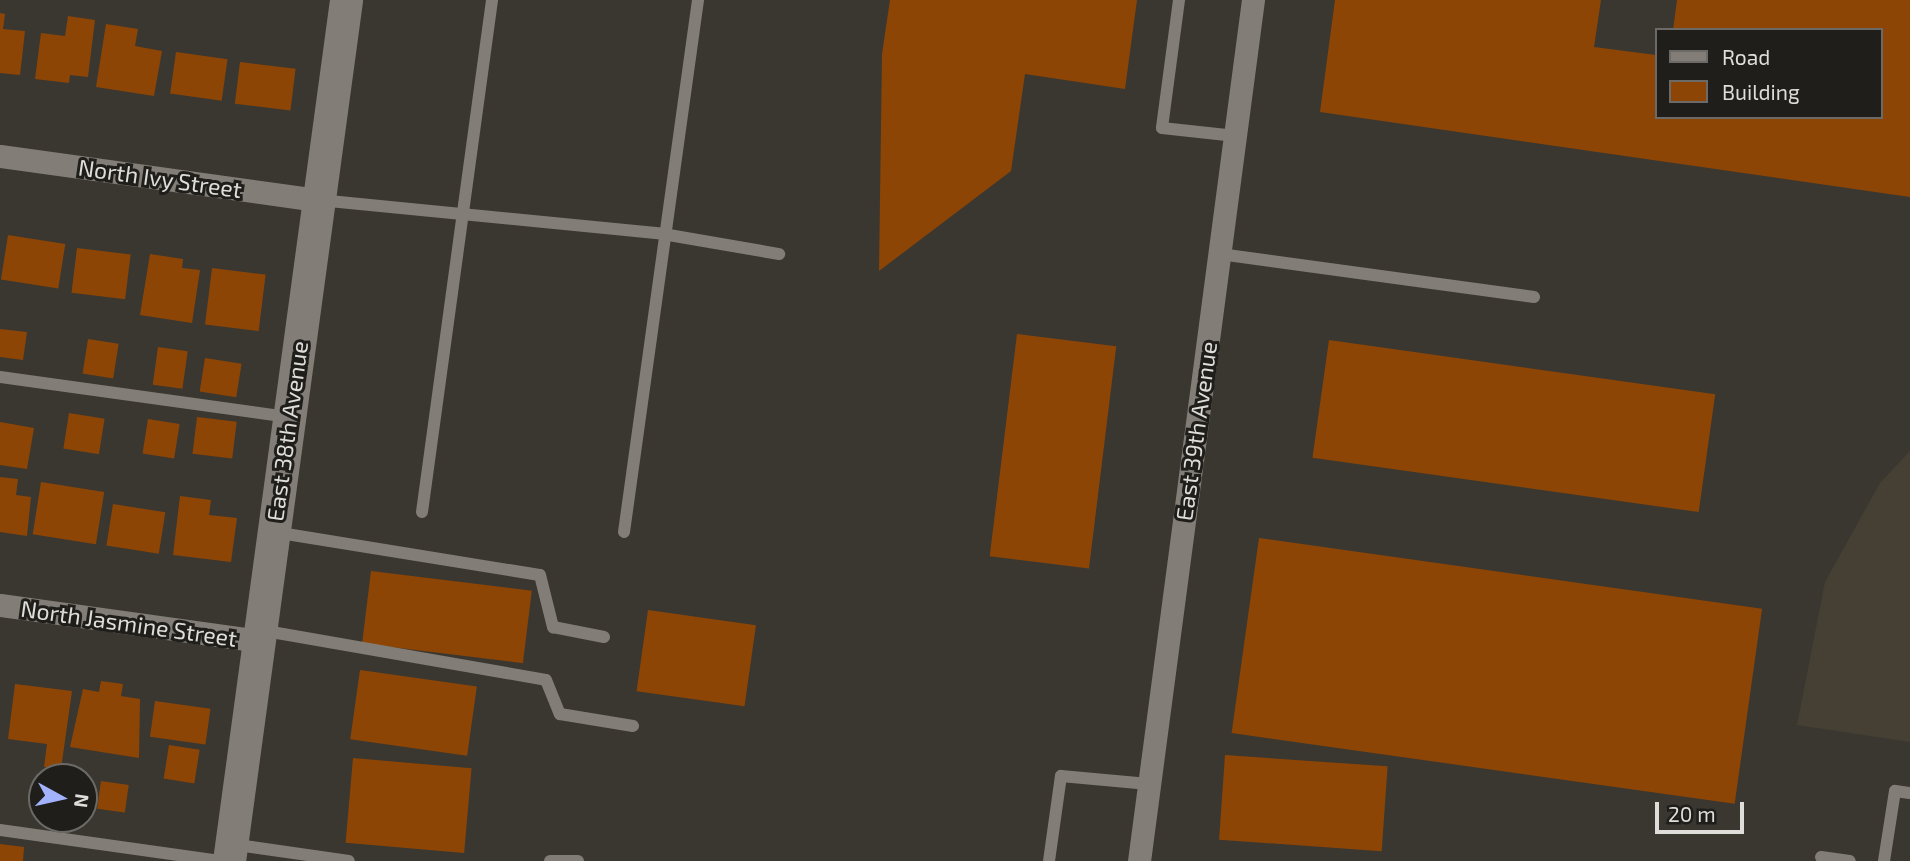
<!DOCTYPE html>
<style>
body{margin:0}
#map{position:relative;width:1910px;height:861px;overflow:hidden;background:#3a3730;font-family:"Exo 2",sans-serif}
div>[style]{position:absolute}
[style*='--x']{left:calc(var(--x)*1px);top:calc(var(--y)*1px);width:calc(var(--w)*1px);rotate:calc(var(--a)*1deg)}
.built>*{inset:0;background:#464034}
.building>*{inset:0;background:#8d4505;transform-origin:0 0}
.lane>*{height:12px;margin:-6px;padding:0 6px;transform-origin:6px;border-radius:6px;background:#827e77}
.street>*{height:23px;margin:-11.5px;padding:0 11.5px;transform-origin:11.5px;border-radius:11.5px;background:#827e77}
.secondary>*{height:33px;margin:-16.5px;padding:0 16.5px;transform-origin:16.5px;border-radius:16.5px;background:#827e77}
span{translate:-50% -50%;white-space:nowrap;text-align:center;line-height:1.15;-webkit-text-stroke:6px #1f1e1b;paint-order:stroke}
.street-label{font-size:23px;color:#dfddd9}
.legend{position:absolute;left:1655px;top:28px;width:228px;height:91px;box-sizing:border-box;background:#1f1e1b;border:2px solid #6c6a67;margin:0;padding:9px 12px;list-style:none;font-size:21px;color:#dfddd9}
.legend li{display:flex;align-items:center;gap:14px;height:35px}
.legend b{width:35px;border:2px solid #6c6a67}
.north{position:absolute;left:28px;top:763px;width:70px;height:70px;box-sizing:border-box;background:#1f1e1b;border:2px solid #6c6a67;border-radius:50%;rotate:98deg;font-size:19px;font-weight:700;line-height:28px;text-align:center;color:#dfddd9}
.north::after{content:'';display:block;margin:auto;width:24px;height:32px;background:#a3b2fd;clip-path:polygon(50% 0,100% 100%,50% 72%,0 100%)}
.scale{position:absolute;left:1655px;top:802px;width:89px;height:32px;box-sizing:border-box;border:4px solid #dfddd9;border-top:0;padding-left:9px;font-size:21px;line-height:24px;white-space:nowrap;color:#dfddd9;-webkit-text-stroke:5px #1f1e1b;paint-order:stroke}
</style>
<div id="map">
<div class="built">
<i style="clip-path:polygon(1910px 451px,1910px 742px,1797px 725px,1825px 582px,1880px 483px)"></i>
</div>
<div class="building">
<i style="clip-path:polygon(890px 0,1137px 0,1125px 89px,1025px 74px,1011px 171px,879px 271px,882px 54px)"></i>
<i style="clip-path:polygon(1335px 0,1601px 0,1594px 47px,1656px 55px,1656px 117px,1880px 117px,1880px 30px,1673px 30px,1677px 0,1910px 0,1910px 197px,1320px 112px)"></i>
<i style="clip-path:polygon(0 13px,5px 14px,3px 29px,25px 31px,20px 75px,0 73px)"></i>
<i style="clip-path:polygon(68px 16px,95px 20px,88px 77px,70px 75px,69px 83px,35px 79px,41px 33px,65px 36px)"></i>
<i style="clip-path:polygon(106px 24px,138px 29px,135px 46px,162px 51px,154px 96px,96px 87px)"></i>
<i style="left:176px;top:52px;width:52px;height:42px;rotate:8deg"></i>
<i style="left:240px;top:62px;width:56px;height:42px;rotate:7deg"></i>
<i style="left:8px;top:235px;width:58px;height:45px;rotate:9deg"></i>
<i style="left:77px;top:248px;width:54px;height:45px;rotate:7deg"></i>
<i style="clip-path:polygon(150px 254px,183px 259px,182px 268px,200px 270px,192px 323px,140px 315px)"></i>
<i style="left:212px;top:268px;width:54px;height:57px;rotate:7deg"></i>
<i style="clip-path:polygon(0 329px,27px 332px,23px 360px,0 357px)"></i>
<i style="left:1017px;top:334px;width:100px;height:224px;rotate:7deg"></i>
<i style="left:88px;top:339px;width:31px;height:35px;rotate:9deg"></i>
<i style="left:1329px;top:340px;width:390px;height:119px;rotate:8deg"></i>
<i style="left:158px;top:347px;width:30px;height:38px;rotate:8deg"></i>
<i style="left:205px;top:358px;width:37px;height:34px;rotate:9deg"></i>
<i style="left:69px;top:413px;width:36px;height:36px;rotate:9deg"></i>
<i style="left:197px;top:417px;width:40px;height:37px;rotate:7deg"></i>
<i style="left:148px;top:419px;width:32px;height:35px;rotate:9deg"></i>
<i style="clip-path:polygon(0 422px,34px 428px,27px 469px,0 465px)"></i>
<i style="clip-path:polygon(0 477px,18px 479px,16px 495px,31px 497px,27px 536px,0 532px)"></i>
<i style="left:41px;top:482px;width:64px;height:53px;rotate:9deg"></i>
<i style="clip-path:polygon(180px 496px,211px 500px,209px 515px,237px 518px,231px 562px,173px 555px)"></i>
<i style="left:113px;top:504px;width:53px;height:42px;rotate:9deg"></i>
<i style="left:1259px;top:538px;width:508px;height:197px;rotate:8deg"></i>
<i style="left:371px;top:571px;width:162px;height:73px;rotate:7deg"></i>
<i style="left:648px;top:610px;width:109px;height:82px;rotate:8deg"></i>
<i style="left:360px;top:670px;width:118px;height:70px;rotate:8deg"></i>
<i style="clip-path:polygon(101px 681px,123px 684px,121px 696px,140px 699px,139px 758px,70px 747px,83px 689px,99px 692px)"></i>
<i style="clip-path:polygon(15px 684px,72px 691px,61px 769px,44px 767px,47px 744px,8px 739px)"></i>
<i style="left:155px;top:701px;width:56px;height:36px;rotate:8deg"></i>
<i style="left:169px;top:745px;width:31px;height:34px;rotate:9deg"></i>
<i style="left:1225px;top:755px;width:163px;height:85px;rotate:4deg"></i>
<i style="left:353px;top:758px;width:119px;height:85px;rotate:5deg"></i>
<i style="left:101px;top:781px;width:28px;height:28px;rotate:8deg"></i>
<i style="clip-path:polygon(0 844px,24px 847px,23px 861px,0 861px)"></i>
</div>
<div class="lane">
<i style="--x:1179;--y:0;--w:129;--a:97.6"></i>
<i style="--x:1162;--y:128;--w:74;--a:6.2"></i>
<i style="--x:319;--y:200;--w:346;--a:5.6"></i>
<i style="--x:663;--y:234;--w:118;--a:9.8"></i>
<i style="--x:1220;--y:254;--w:317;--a:7.8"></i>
<i style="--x:0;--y:377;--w:290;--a:7.9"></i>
<i style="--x:422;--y:512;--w:517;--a:-82.21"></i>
<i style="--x:274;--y:532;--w:269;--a:9.2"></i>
<i style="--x:540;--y:575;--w:54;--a:76"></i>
<i style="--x:553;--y:627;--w:52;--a:11.1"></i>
<i style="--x:624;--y:532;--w:537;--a:-82.08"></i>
<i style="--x:260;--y:630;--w:290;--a:9.9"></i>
<i style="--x:546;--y:680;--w:37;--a:68"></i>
<i style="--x:560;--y:714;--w:74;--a:9.3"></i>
<i style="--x:0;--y:830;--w:222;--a:8"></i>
<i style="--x:231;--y:844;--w:119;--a:8.2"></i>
<i style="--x:1821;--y:857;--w:29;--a:8"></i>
<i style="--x:550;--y:861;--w:28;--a:0"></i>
<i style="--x:1049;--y:861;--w:86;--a:-82"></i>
<i style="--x:1061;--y:776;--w:88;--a:5.2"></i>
<i style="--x:1884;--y:861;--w:71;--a:-81.1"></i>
<i style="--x:1895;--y:791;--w:15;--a:8"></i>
</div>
<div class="street">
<i style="--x:0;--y:156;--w:322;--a:7.9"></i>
<i style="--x:0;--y:605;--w:261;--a:7.9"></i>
<i style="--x:1139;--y:861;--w:869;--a:-82.46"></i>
</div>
<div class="secondary">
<i style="--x:229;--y:861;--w:869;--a:-82.26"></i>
</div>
<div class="street-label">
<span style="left:160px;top:178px;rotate:8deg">North Ivy Street</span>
<span style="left:287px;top:431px;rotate:-82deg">East 38th Avenue</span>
<span style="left:1196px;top:431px;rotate:-82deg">East 39th Avenue</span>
<span style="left:129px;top:623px;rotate:8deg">North Jasmine Street</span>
</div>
<ul class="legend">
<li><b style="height:9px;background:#827e77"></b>Road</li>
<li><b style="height:19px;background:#8d4505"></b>Building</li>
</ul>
<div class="north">N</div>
<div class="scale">20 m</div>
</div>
